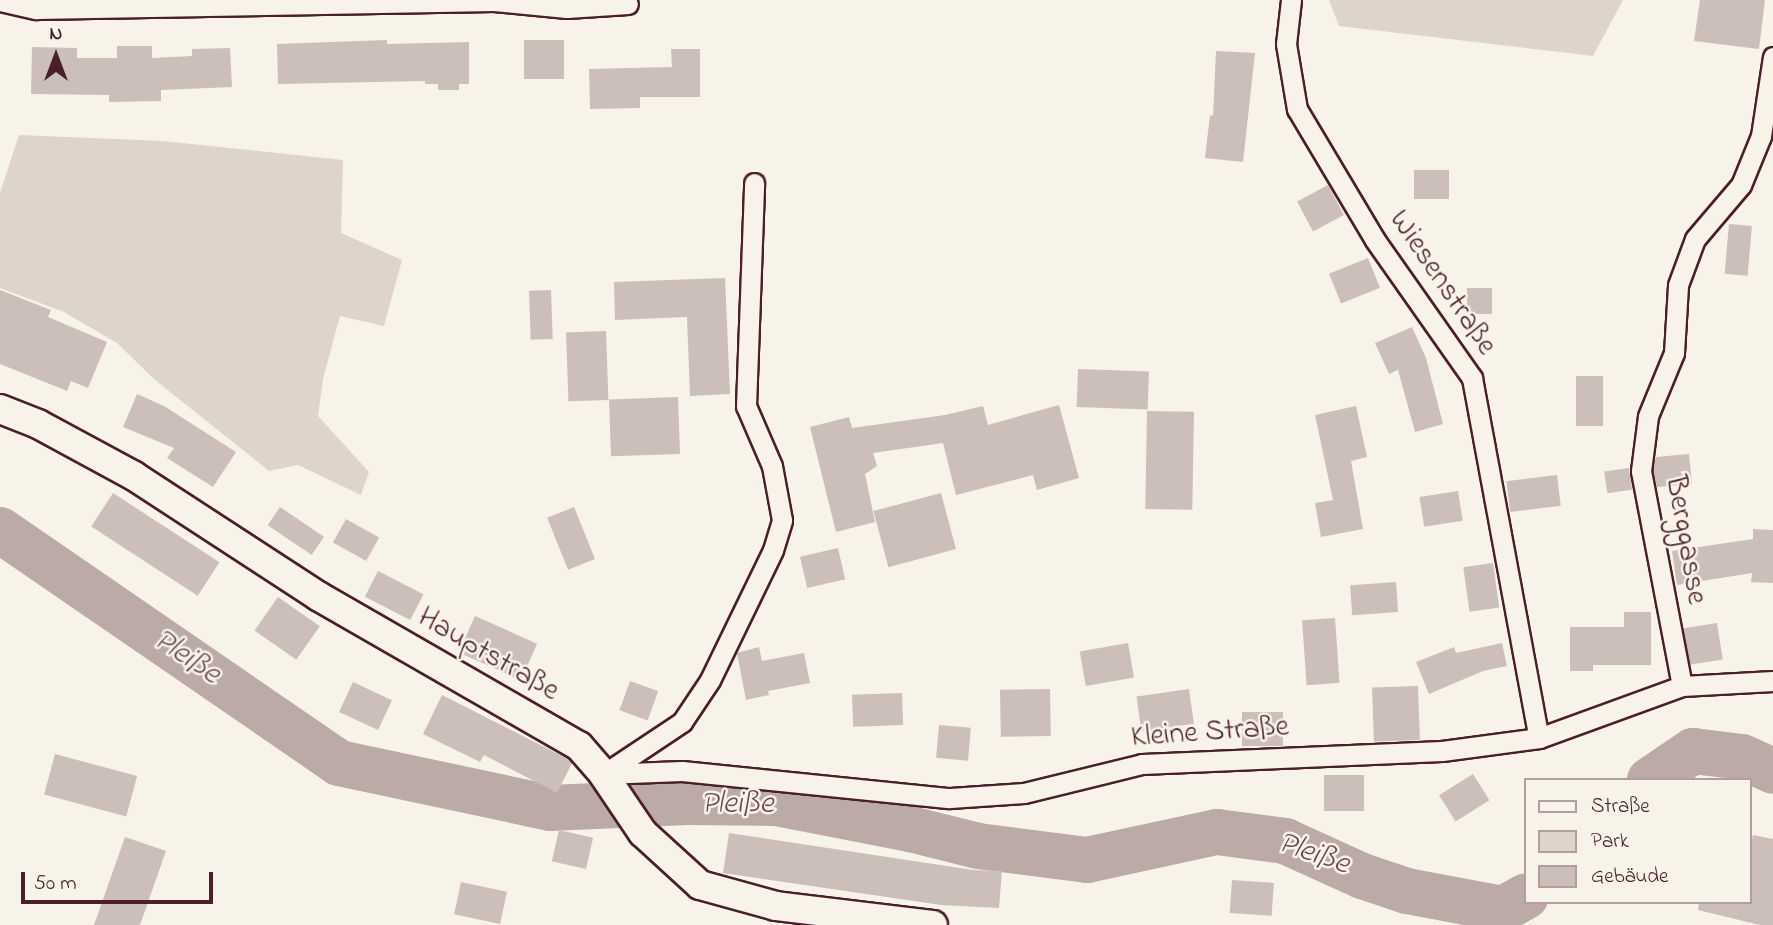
<!DOCTYPE html>
<meta charset="utf-8">
<style>
body{margin:0}
#map{position:relative;width:1773px;height:925px;overflow:hidden;background:#f7f3e8;font-family:"Indie Flower",sans-serif}
div>[style]{position:absolute}
[style*='--x']{left:calc(var(--x)*1px);top:calc(var(--y)*1px);width:calc(var(--w)*1px);rotate:calc(var(--a)*1deg)}
.green>*{inset:0;background:#ded4cc}
.river>*{height:46px;margin:-23px;padding:0 23px;transform-origin:23px;border-radius:23px;background:#bcaaa7}
.building>*{inset:0;background:#ccbfb9;transform-origin:0 0}
.roads{filter:drop-shadow(2px 0 #4a1f2b) drop-shadow(-2px 0 #4a1f2b) drop-shadow(0 2px #4a1f2b) drop-shadow(0 -2px #4a1f2b)}
.street>*{height:19px;margin:-9.5px;padding:0 9.5px;transform-origin:9.5px;border-radius:9.5px;background:#f7f3e8}
.secondary>*{height:28px;margin:-14px;padding:0 14px;transform-origin:14px;border-radius:14px;background:#f7f3e8}
span{translate:-50% -50%;white-space:nowrap;text-align:center;line-height:1.15;-webkit-text-stroke:5px #f7f3e8;paint-order:stroke}
.street-label{font-size:30px;color:#4a1f2b}
.water-label{font-size:32px;color:#6c4950;font-style:italic}
.legend{position:absolute;left:1524px;top:778px;width:228px;height:126px;box-sizing:border-box;background:#f7f3e8;border:2px solid #b29e9c;margin:0;padding:9px 12px;list-style:none;font-size:21px;color:#4a1f2b}
.legend li{display:flex;align-items:center;gap:14px;height:35px}
.legend b{width:35px;border:2px solid #b29e9c}
.north{position:absolute;left:21px;top:21px;width:70px;height:70px;-webkit-text-stroke:5px #f7f3e8;paint-order:stroke;rotate:0deg;font-size:19px;font-weight:700;line-height:28px;text-align:center;color:#4a1f2b}
.north::after{content:'';display:block;margin:auto;width:24px;height:32px;background:#4a1f2b;clip-path:polygon(50% 0,100% 100%,50% 72%,0 100%)}
.scale{position:absolute;left:21px;top:872px;width:192px;height:32px;box-sizing:border-box;border:4px solid #4a1f2b;border-top:0;padding-left:9px;font-size:21px;line-height:24px;white-space:nowrap;color:#4a1f2b;-webkit-text-stroke:5px #f7f3e8;paint-order:stroke}
</style>
<div id="map">
<div class="green">
<i style="clip-path:polygon(1329px 0,1623px 0,1593px 56px,1339px 26px)"></i>
<i style="clip-path:polygon(19px 135px,163px 141px,343px 160px,341px 233px,402px 260px,384px 326px,340px 316px,323px 379px,318px 416px,369px 472px,361px 495px,298px 465px,269px 471px,155px 380px,117px 343px,64px 312px,0 288px,0 193px)"></i>
</div>
<div class="river">
<i style="--x:0;--y:530;--w:411;--a:34.5"></i>
<i style="--x:339;--y:763;--w:216;--a:12"></i>
<i style="--x:550;--y:808;--w:137;--a:-2.5"></i>
<i style="--x:687;--y:802;--w:89;--a:0.6"></i>
<i style="--x:776;--y:803;--w:136;--a:11"></i>
<i style="--x:910;--y:829;--w:70;--a:14"></i>
<i style="--x:978;--y:846;--w:110;--a:7.3"></i>
<i style="--x:1087;--y:860;--w:133;--a:-12.2"></i>
<i style="--x:1217;--y:832;--w:69;--a:7.5"></i>
<i style="--x:1285;--y:841;--w:85;--a:24.4"></i>
<i style="--x:1362;--y:876;--w:47;--a:18.4"></i>
<i style="--x:1407;--y:891;--w:98;--a:10.6"></i>
<i style="--x:1503;--y:909;--w:26;--a:-29"></i>
<i style="--x:1650;--y:780;--w:52;--a:-34"></i>
<i style="--x:1693;--y:751;--w:49;--a:7"></i>
<i style="--x:1742;--y:757;--w:34;--a:24"></i>
</div>
<div class="building">
<i style="clip-path:polygon(1700px 0,1765px 0,1759px 49px,1694px 41px)"></i>
<i style="clip-path:polygon(387px 40px,387px 44px,469px 42px,469px 84px,459px 84px,459px 90px,438px 90px,438px 84px,425px 84px,425px 81px,278px 84px,277px 44px)"></i>
<i style="left:564px;top:40px;width:39px;height:40px;rotate:90deg"></i>
<i style="clip-path:polygon(117px 46px,152px 46px,152px 58px,192px 56px,192px 49px,230px 48px,232px 87px,161px 90px,161px 101px,109px 102px,109px 95px,31px 94px,32px 47px,77px 48px,77px 58px,117px 58px)"></i>
<i style="clip-path:polygon(671px 49px,700px 49px,700px 97px,640px 97px,640px 108px,590px 109px,589px 69px,672px 67px)"></i>
<i style="clip-path:polygon(1216px 51px,1255px 53px,1243px 162px,1205px 158px,1210px 115px,1213px 116px)"></i>
<i style="left:1414px;top:170px;width:35px;height:29px"></i>
<i style="left:1328px;top:185px;width:34px;height:35px;rotate:62deg"></i>
<i style="left:1729px;top:224px;width:23px;height:50px;rotate:5deg"></i>
<i style="left:1368px;top:258px;width:32px;height:42px;rotate:68deg"></i>
<i style="clip-path:polygon(725px 278px,730px 394px,690px 396px,687px 317px,615px 320px,614px 282px)"></i>
<i style="left:1467px;top:288px;width:25px;height:26px"></i>
<i style="clip-path:polygon(0 290px,51px 310px,48px 317px,107px 342px,88px 388px,71px 381px,67px 391px,0 364px)"></i>
<i style="left:551px;top:290px;width:49px;height:22px;rotate:88deg"></i>
<i style="clip-path:polygon(1412px 327px,1426px 358px,1443px 424px,1415px 432px,1398px 370px,1389px 374px,1375px 343px)"></i>
<i style="left:606px;top:331px;width:69px;height:40px;rotate:88deg"></i>
<i style="left:1078px;top:369px;width:71px;height:38px;rotate:2deg"></i>
<i style="left:1576px;top:376px;width:27px;height:50px"></i>
<i style="clip-path:polygon(137px 394px,164px 406px,236px 452px,213px 487px,167px 458px,174px 448px,123px 427px)"></i>
<i style="left:678px;top:397px;width:57px;height:69px;rotate:88deg"></i>
<i style="clip-path:polygon(1059px 405px,1079px 478px,1037px 490px,1033px 475px,956px 495px,943px 443px,873px 453px,877px 466px,865px 474px,875px 522px,836px 532px,810px 427px,849px 417px,852px 428px,945px 415px,983px 406px,988px 425px)"></i>
<i style="clip-path:polygon(1356px 406px,1367px 457px,1351px 461px,1363px 529px,1321px 537px,1315px 503px,1333px 500px,1315px 415px)"></i>
<i style="left:1147px;top:411px;width:47px;height:98px;rotate:1deg"></i>
<i style="clip-path:polygon(1689px 454px,1692px 484px,1657px 487px,1653px 471px,1656px 457px)"></i>
<i style="left:1629px;top:468px;width:22px;height:25px;rotate:82deg"></i>
<i style="left:1557px;top:475px;width:31px;height:51px;rotate:83deg"></i>
<i style="left:1458px;top:491px;width:30px;height:39px;rotate:81deg"></i>
<i style="left:113px;top:493px;width:127px;height:40px;rotate:33deg"></i>
<i style="left:941px;top:493px;width:58px;height:70px;rotate:75deg"></i>
<i style="left:280px;top:507px;width:53px;height:22px;rotate:34deg"></i>
<i style="left:574px;top:507px;width:56px;height:29px;rotate:68deg"></i>
<i style="left:346px;top:519px;width:38px;height:27px;rotate:29deg"></i>
<i style="clip-path:polygon(1753px 529px,1773px 530px,1773px 583px,1751px 582px,1752px 573px,1677px 585px,1672px 551px,1753px 539px)"></i>
<i style="left:838px;top:548px;width:32px;height:39px;rotate:77deg"></i>
<i style="left:1493px;top:563px;width:45px;height:30px;rotate:82deg"></i>
<i style="left:378px;top:571px;width:51px;height:29px;rotate:27deg"></i>
<i style="left:1396px;top:582px;width:30px;height:46px;rotate:86deg"></i>
<i style="left:278px;top:597px;width:51px;height:41px;rotate:35deg"></i>
<i style="clip-path:polygon(1624px 612px,1651px 612px,1651px 665px,1593px 665px,1593px 671px,1570px 671px,1570px 627px,1624px 627px)"></i>
<i style="left:475px;top:616px;width:68px;height:40px;rotate:24deg"></i>
<i style="left:1335px;top:618px;width:65px;height:33px;rotate:86deg"></i>
<i style="left:1717px;top:623px;width:37px;height:34px;rotate:81deg"></i>
<i style="left:1128px;top:643px;width:35px;height:49px;rotate:80deg"></i>
<i style="clip-path:polygon(1502px 643px,1507px 666px,1483px 671px,1429px 694px,1416px 662px,1454px 647px,1456px 653px)"></i>
<i style="clip-path:polygon(759px 647px,762px 661px,804px 653px,810px 683px,768px 691px,769px 695px,746px 700px,737px 653px)"></i>
<i style="left:630px;top:681px;width:30px;height:31px;rotate:20deg"></i>
<i style="left:353px;top:682px;width:43px;height:33px;rotate:25deg"></i>
<i style="left:1418px;top:686px;width:54px;height:46px;rotate:88deg"></i>
<i style="left:1050px;top:689px;width:47px;height:50px;rotate:89deg"></i>
<i style="left:1189px;top:689px;width:35px;height:53px;rotate:82deg"></i>
<i style="left:902px;top:693px;width:32px;height:50px;rotate:88deg"></i>
<i style="clip-path:polygon(442px 695px,568px 759px,572px 763px,557px 793px,484px 755px,480px 762px,423px 734px)"></i>
<i style="left:1283px;top:712px;width:34px;height:41px;rotate:90deg"></i>
<i style="left:939px;top:725px;width:32px;height:33px;rotate:5deg"></i>
<i style="left:55px;top:754px;width:85px;height:42px;rotate:15deg"></i>
<i style="left:1473px;top:774px;width:31px;height:40px;rotate:58deg"></i>
<i style="left:1324px;top:775px;width:40px;height:36px"></i>
<i style="left:559px;top:830px;width:35px;height:32px;rotate:13deg"></i>
<i style="clip-path:polygon(729px 833px,973px 870px,1002px 871px,999px 908px,941px 905px,723px 873px)"></i>
<i style="clip-path:polygon(1753px 835px,1773px 839px,1773px 925px,1760px 925px,1698px 910px,1699px 902px,1750px 902px,1750px 848px)"></i>
<i style="clip-path:polygon(125px 837px,166px 851px,140px 925px,94px 925px)"></i>
<i style="left:1232px;top:880px;width:42px;height:33px;rotate:4deg"></i>
<i style="left:461px;top:882px;width:47px;height:33px;rotate:12deg"></i>
</div>
<div class="roads">
<div class="street">
<i style="--x:1291;--y:0;--w:44;--a:96.5"></i>
<i style="--x:1286;--y:44;--w:66;--a:80.4"></i>
<i style="--x:1297;--y:109;--w:152;--a:59.2"></i>
<i style="--x:1375;--y:240;--w:169;--a:54.9"></i>
<i style="--x:1472;--y:378;--w:366;--a:79.5"></i>
<i style="--x:0;--y:1;--w:37;--a:13"></i>
<i style="--x:36;--y:9;--w:458;--a:-1"></i>
<i style="--x:494;--y:1;--w:73;--a:5.5"></i>
<i style="--x:567;--y:8;--w:61;--a:-3.8"></i>
<i style="--x:1682;--y:686;--w:219;--a:-100.8"></i>
<i style="--x:1641;--y:471;--w:55;--a:-82.7"></i>
<i style="--x:1648;--y:416;--w:68;--a:-67.6"></i>
<i style="--x:1674;--y:353;--w:68;--a:-86.6"></i>
<i style="--x:1678;--y:285;--w:49;--a:-69.7"></i>
<i style="--x:1695;--y:239;--w:71;--a:-49.6"></i>
<i style="--x:1741;--y:185;--w:53;--a:-67.8"></i>
<i style="--x:1761;--y:136;--w:80;--a:-81.4"></i>
<i style="--x:603;--y:774;--w:79;--a:-2.2"></i>
<i style="--x:682;--y:771;--w:269;--a:5.8"></i>
<i style="--x:950;--y:798;--w:74;--a:-3.9"></i>
<i style="--x:1024;--y:793;--w:122;--a:-13.8"></i>
<i style="--x:1142;--y:764;--w:300;--a:-2.5"></i>
<i style="--x:1442;--y:751;--w:98;--a:-7.6"></i>
<i style="--x:1539;--y:738;--w:152;--a:-20"></i>
<i style="--x:1682;--y:686;--w:91;--a:-3.1"></i>
<i style="--x:604;--y:774;--w:94;--a:-33.7"></i>
<i style="--x:682;--y:722;--w:50;--a:-56.3"></i>
<i style="--x:710;--y:680;--w:144;--a:-64.1"></i>
<i style="--x:773;--y:550;--w:31;--a:-73"></i>
<i style="--x:782;--y:520;--w:55;--a:-100.5"></i>
<i style="--x:772;--y:466;--w:65;--a:-113.4"></i>
<i style="--x:746;--y:406;--w:223;--a:-87.9"></i>
</div>
<div class="secondary">
<i style="--x:0;--y:409;--w:41;--a:21.5"></i>
<i style="--x:38;--y:424;--w:109;--a:28.4"></i>
<i style="--x:134;--y:476;--w:220;--a:33.1"></i>
<i style="--x:318;--y:596;--w:301;--a:29.9"></i>
<i style="--x:579;--y:746;--w:37;--a:49"></i>
<i style="--x:603;--y:774;--w:71;--a:55.9"></i>
<i style="--x:643;--y:833;--w:77;--a:42.4"></i>
<i style="--x:700;--y:885;--w:79;--a:15.4"></i>
<i style="--x:776;--y:906;--w:158;--a:6.9"></i>
</div>
</div>
<div class="street-label">
<span style="left:1442px;top:283px;rotate:56deg">Wiesenstraße</span>
<span style="left:1685px;top:540px;rotate:80deg">Berggasse</span>
<span style="left:488px;top:655px;rotate:30deg">Hauptstraße</span>
<span style="left:1210px;top:733px;rotate:-4deg">Kleine Straße</span>
</div>
<div class="water-label">
<span style="left:186px;top:658px;rotate:34deg">Pleiße</span>
<span style="left:737px;top:805px">Pleiße</span>
<span style="left:1313px;top:855px;rotate:19deg">Pleiße</span>
</div>
<ul class="legend">
<li><b style="height:9px;background:#f7f3e8"></b>Straße</li>
<li><b style="height:19px;background:#ded4cc"></b>Park</li>
<li><b style="height:19px;background:#ccbfb9"></b>Gebäude</li>
</ul>
<div class="north">N</div>
<div class="scale">50 m</div>
</div>
